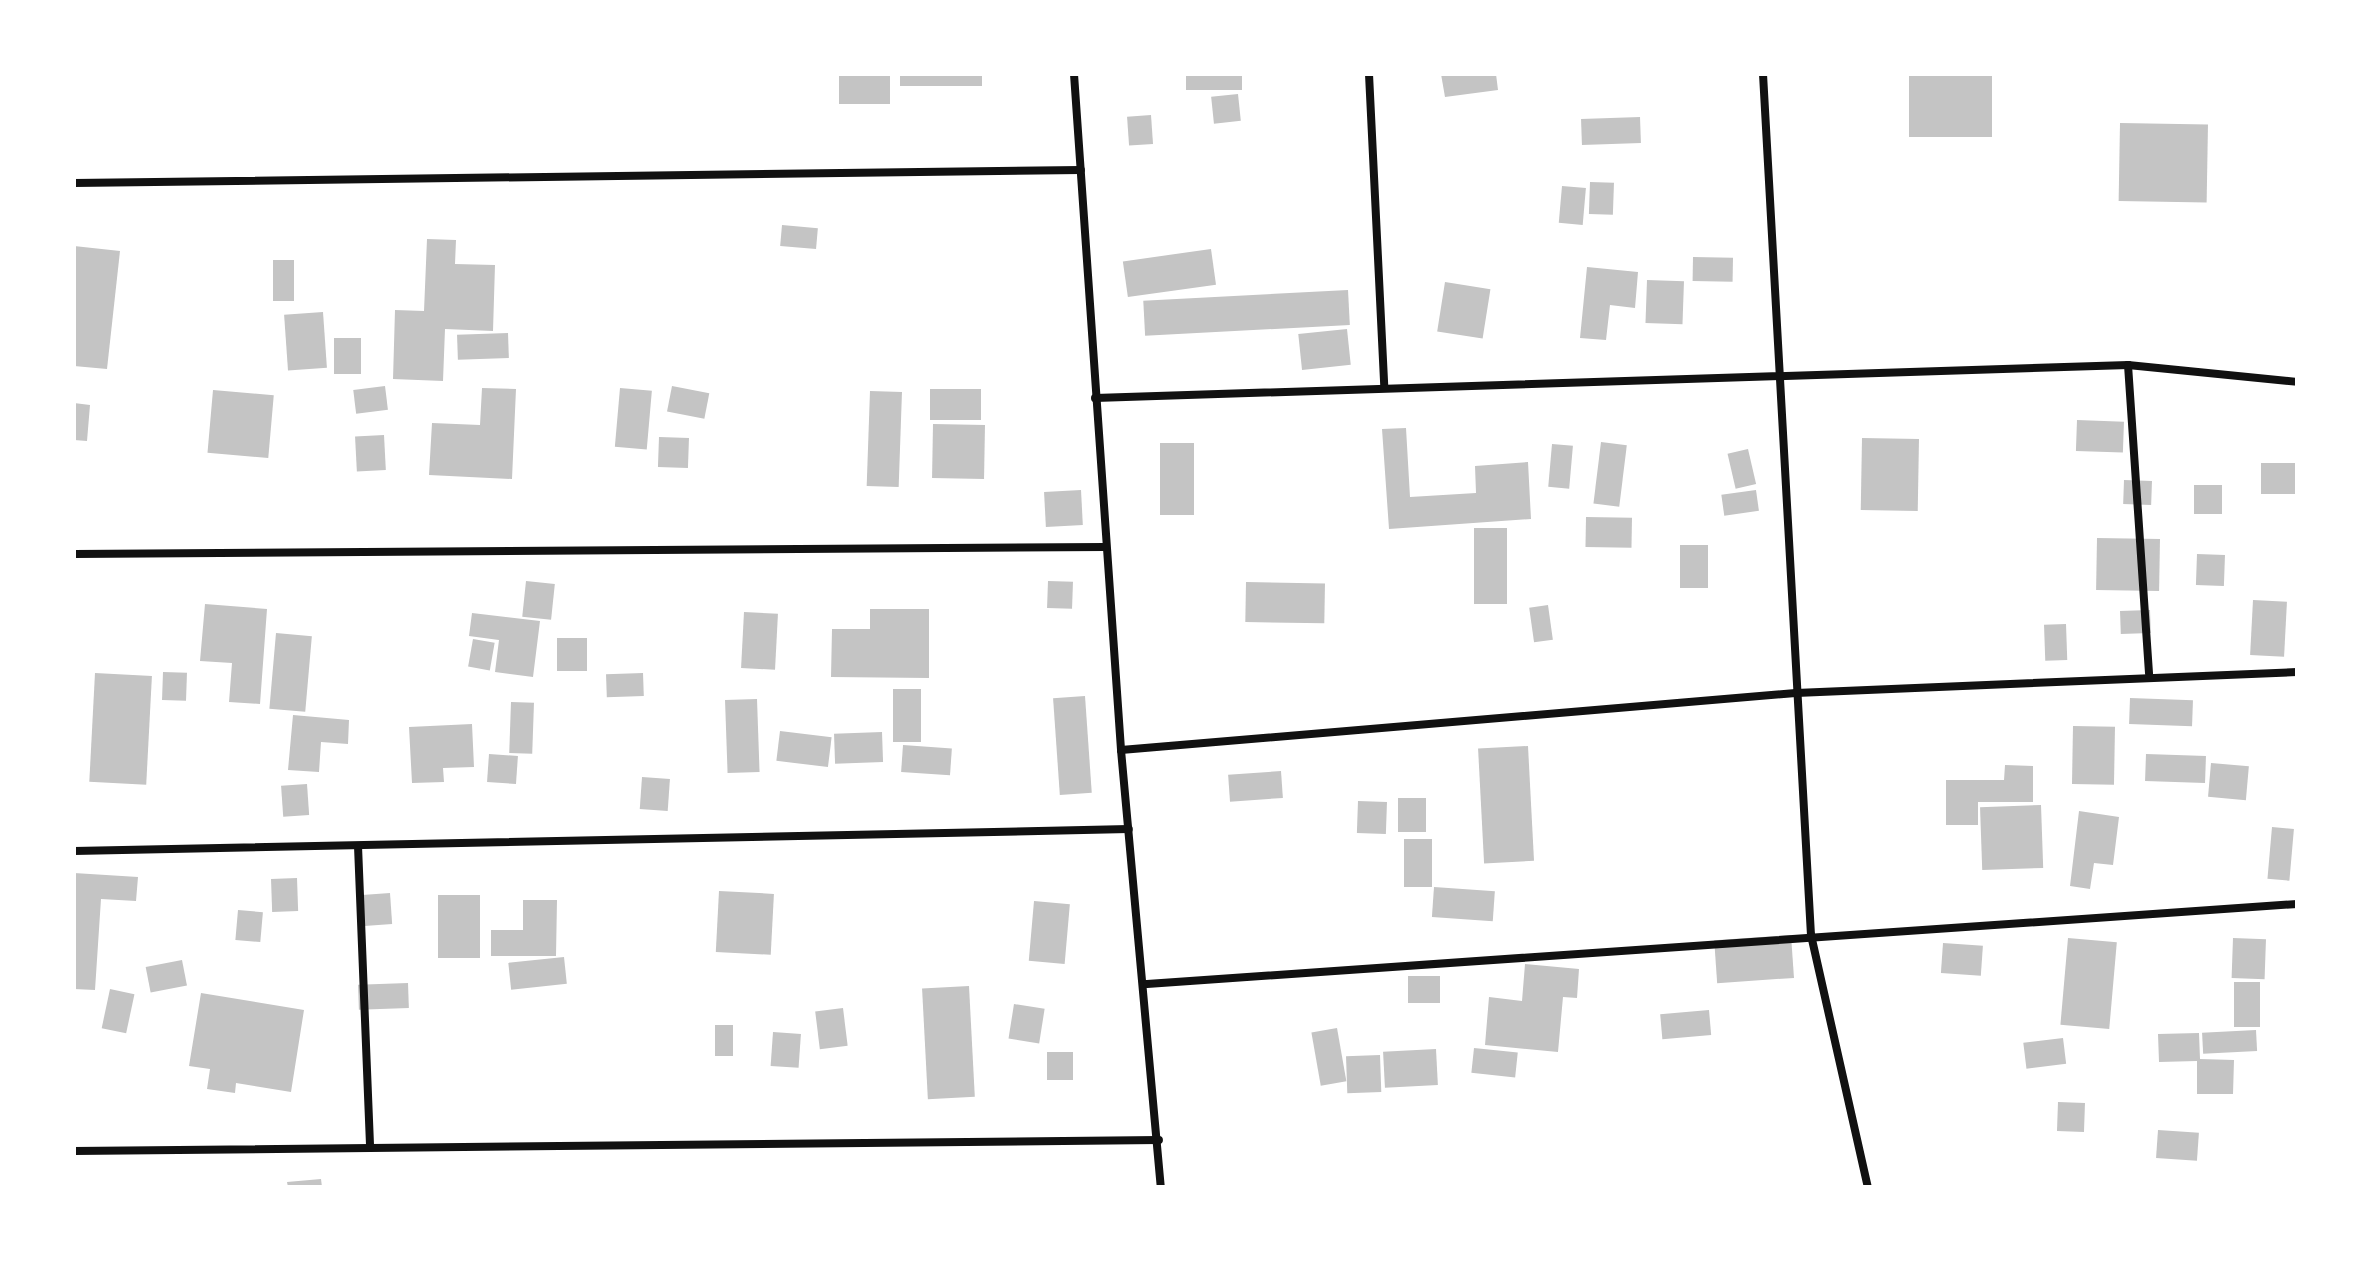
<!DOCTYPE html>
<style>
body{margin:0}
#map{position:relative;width:2371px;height:1261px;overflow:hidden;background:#fff;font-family:"Nunito Sans",sans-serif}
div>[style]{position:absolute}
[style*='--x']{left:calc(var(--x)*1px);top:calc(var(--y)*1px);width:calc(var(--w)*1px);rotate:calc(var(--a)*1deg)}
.building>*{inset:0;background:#c4c4c4;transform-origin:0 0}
.minor>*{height:8px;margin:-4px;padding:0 4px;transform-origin:4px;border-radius:4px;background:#111}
span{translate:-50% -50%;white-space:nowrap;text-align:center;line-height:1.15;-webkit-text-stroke:6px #fff;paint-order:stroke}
.frame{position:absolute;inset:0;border:76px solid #fff;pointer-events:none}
</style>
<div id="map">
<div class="building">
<i style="left:839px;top:74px;width:51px;height:30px"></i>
<i style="left:900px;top:74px;width:82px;height:12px"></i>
<i style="left:1186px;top:74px;width:56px;height:16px"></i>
<i style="clip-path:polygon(1441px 74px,1496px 74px,1498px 90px,1445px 97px)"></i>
<i style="left:1909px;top:74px;width:83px;height:63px"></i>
<i style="left:1238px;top:94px;width:27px;height:27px;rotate:84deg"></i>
<i style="left:1151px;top:115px;width:29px;height:24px;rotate:86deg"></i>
<i style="left:1640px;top:117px;width:26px;height:59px;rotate:88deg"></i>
<i style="left:2120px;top:123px;width:88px;height:78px;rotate:1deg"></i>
<i style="left:1590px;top:182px;width:24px;height:32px;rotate:2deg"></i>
<i style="left:1562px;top:186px;width:24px;height:37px;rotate:5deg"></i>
<i style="left:782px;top:225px;width:36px;height:21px;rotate:5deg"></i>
<i style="clip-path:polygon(427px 239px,456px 240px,455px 264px,495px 265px,493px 331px,445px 329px,443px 381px,393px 379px,395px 310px,424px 311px)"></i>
<i style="clip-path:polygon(74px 246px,120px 251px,107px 369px,74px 366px)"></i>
<i style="left:1211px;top:249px;width:36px;height:89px;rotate:82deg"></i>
<i style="left:1693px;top:257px;width:40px;height:24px;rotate:1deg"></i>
<i style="left:273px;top:260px;width:21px;height:41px"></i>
<i style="clip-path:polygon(1587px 267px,1638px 272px,1635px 308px,1610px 305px,1606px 340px,1580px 338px)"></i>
<i style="left:1647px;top:280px;width:37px;height:43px;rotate:2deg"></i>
<i style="left:1445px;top:282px;width:46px;height:50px;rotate:9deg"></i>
<i style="left:1348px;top:290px;width:35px;height:205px;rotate:87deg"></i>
<i style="left:323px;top:312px;width:56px;height:39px;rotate:86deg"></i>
<i style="left:1347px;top:329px;width:36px;height:49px;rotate:84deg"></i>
<i style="left:508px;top:333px;width:25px;height:51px;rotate:88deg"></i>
<i style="left:334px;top:338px;width:27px;height:36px"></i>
<i style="left:385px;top:386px;width:24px;height:32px;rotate:83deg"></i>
<i style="left:672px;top:386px;width:38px;height:26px;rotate:11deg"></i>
<i style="clip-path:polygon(482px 388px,516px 389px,512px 479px,429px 475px,432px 423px,480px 425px)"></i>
<i style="left:620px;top:388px;width:32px;height:59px;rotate:5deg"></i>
<i style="left:930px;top:389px;width:51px;height:31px"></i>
<i style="left:213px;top:390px;width:61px;height:63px;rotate:5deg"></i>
<i style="left:870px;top:391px;width:32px;height:95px;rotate:2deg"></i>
<i style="clip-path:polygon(74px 403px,90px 405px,87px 441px,74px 440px)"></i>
<i style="left:2077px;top:420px;width:47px;height:31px;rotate:2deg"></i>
<i style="left:933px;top:424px;width:52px;height:54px;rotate:1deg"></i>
<i style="clip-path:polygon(1406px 428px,1410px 497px,1476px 493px,1475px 466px,1528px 462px,1531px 519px,1389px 529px,1382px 429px)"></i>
<i style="left:384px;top:435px;width:35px;height:29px;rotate:87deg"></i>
<i style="left:659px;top:437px;width:30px;height:30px;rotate:2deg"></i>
<i style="left:1862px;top:438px;width:57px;height:72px;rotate:1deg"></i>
<i style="left:1601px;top:442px;width:26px;height:62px;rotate:7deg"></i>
<i style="left:1160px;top:443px;width:34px;height:72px"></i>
<i style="left:1552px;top:444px;width:21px;height:43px;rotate:5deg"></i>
<i style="left:1748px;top:449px;width:36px;height:21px;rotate:77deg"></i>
<i style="left:2297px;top:463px;width:31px;height:36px;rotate:90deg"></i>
<i style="left:2124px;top:480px;width:28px;height:24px;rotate:2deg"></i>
<i style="left:2194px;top:485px;width:28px;height:29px"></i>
<i style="left:1081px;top:490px;width:35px;height:37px;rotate:87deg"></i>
<i style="left:1756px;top:490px;width:21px;height:35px;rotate:82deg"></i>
<i style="left:1586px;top:517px;width:46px;height:30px;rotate:1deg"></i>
<i style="left:1474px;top:528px;width:33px;height:76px"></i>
<i style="left:2097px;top:538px;width:63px;height:52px;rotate:1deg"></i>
<i style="left:1680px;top:545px;width:28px;height:43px"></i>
<i style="left:2197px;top:554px;width:28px;height:31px;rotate:2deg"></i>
<i style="left:526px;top:581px;width:29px;height:36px;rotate:6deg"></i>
<i style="left:1048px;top:581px;width:25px;height:27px;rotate:2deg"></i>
<i style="left:1246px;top:582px;width:79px;height:40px;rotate:1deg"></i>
<i style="left:2253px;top:600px;width:34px;height:55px;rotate:3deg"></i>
<i style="clip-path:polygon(205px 604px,267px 609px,260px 704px,229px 702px,232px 663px,200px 661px)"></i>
<i style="left:1548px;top:605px;width:35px;height:19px;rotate:82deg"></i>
<i style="clip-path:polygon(870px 609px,929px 609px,929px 678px,831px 677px,832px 629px,870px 629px)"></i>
<i style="left:2150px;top:610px;width:23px;height:30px;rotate:88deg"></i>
<i style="left:744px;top:612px;width:34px;height:56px;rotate:3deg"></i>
<i style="clip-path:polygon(472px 613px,540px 621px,533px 677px,495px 672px,499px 640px,469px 636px)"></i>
<i style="left:2066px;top:624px;width:36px;height:22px;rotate:88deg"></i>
<i style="left:276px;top:633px;width:36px;height:76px;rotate:5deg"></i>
<i style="left:557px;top:638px;width:30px;height:33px"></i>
<i style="left:473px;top:639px;width:22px;height:28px;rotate:10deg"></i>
<i style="left:163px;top:672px;width:24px;height:28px;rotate:2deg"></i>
<i style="left:95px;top:673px;width:57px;height:109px;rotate:3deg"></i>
<i style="left:643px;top:673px;width:23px;height:37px;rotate:88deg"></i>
<i style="left:893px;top:689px;width:28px;height:53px"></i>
<i style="left:1085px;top:696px;width:97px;height:32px;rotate:86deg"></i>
<i style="left:2130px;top:698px;width:63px;height:26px;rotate:2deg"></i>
<i style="left:757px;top:699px;width:73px;height:32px;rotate:88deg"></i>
<i style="left:511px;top:702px;width:23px;height:51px;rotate:2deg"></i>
<i style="clip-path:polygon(293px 715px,349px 720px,348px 744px,321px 742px,319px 772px,288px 770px)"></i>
<i style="clip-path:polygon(472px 724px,474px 767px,443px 768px,444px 782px,412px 783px,409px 727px)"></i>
<i style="left:2073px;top:726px;width:42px;height:58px;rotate:1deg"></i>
<i style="left:780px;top:731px;width:52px;height:30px;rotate:7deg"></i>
<i style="left:882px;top:732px;width:30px;height:48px;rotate:88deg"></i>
<i style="left:903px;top:745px;width:49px;height:27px;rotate:4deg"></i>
<i style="left:1528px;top:746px;width:115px;height:50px;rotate:87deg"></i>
<i style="left:489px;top:754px;width:29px;height:28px;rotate:4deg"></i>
<i style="left:2146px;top:754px;width:60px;height:27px;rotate:2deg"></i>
<i style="left:2211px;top:763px;width:38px;height:34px;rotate:5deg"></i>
<i style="clip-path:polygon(2005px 765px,2033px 766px,2033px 802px,1978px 802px,1978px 825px,1946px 825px,1946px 780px,2004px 780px)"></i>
<i style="left:1281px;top:771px;width:27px;height:53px;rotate:86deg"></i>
<i style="left:642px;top:777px;width:28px;height:32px;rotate:4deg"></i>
<i style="left:307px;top:784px;width:31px;height:26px;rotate:86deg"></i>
<i style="left:1398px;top:798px;width:28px;height:34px"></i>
<i style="left:1358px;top:801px;width:29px;height:32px;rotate:2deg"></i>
<i style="left:2041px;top:805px;width:63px;height:61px;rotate:88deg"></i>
<i style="clip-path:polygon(2079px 811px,2119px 817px,2113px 865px,2094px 863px,2090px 889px,2070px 886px)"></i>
<i style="left:2272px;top:827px;width:22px;height:52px;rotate:5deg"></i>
<i style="left:1404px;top:839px;width:28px;height:48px"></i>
<i style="clip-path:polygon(74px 873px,138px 877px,136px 901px,101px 899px,95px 990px,74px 989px)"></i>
<i style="left:297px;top:878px;width:33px;height:26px;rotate:88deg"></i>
<i style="left:1434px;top:887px;width:61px;height:30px;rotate:4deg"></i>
<i style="left:719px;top:891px;width:55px;height:61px;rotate:3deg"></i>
<i style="left:390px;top:893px;width:31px;height:28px;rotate:86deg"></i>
<i style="left:438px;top:895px;width:42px;height:63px"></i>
<i style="clip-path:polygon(523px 900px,557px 900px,556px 956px,491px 956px,491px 930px,523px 930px)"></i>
<i style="left:1034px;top:901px;width:36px;height:60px;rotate:5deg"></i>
<i style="left:238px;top:910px;width:25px;height:30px;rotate:5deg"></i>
<i style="left:1791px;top:935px;width:43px;height:77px;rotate:86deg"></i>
<i style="left:2068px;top:938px;width:49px;height:87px;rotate:5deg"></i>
<i style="left:2233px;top:938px;width:33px;height:40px;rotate:2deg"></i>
<i style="left:1943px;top:943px;width:40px;height:30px;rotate:4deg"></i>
<i style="left:564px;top:957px;width:27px;height:56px;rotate:84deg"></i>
<i style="left:182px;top:960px;width:26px;height:37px;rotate:79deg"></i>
<i style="clip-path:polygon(1525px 964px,1579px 969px,1577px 998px,1563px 997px,1558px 1052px,1485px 1045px,1489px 997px,1522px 1001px)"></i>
<i style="left:1408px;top:976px;width:32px;height:27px"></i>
<i style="left:2234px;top:982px;width:26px;height:45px"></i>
<i style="left:408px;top:983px;width:25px;height:50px;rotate:88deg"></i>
<i style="left:969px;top:986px;width:111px;height:47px;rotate:87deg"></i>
<i style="left:110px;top:989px;width:25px;height:40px;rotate:12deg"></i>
<i style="clip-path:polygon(201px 993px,304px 1010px,291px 1092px,236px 1083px,235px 1093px,207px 1089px,210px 1069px,189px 1066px)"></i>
<i style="left:1014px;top:1004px;width:31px;height:35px;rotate:9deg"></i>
<i style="left:843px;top:1008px;width:38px;height:28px;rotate:83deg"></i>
<i style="left:1709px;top:1010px;width:25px;height:49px;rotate:85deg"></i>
<i style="left:715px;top:1025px;width:18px;height:31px"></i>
<i style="left:1337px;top:1028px;width:54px;height:26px;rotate:80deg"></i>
<i style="left:2256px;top:1030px;width:21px;height:54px;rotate:87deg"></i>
<i style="left:773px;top:1032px;width:28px;height:34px;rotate:4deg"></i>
<i style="clip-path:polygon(2199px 1033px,2200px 1059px,2234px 1060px,2233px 1094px,2197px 1094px,2197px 1061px,2159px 1062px,2158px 1034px)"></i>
<i style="left:2063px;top:1038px;width:26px;height:40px;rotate:83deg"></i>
<i style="left:1474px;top:1048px;width:44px;height:25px;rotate:6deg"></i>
<i style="left:1436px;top:1049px;width:36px;height:53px;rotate:87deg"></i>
<i style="left:1047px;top:1052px;width:26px;height:28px"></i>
<i style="left:1380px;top:1055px;width:37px;height:34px;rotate:88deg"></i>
<i style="left:2058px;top:1102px;width:27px;height:29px;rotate:2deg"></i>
<i style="left:2158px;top:1130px;width:41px;height:28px;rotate:4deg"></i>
<i style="clip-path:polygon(321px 1179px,322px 1187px,288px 1187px,287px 1182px)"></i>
</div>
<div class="minor">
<i style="--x:1074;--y:74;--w:678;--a:86.02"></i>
<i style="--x:1121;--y:750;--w:439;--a:84.8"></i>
<i style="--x:1369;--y:74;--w:312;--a:87.2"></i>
<i style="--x:1763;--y:74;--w:862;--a:86.81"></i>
<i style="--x:1811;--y:935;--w:258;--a:77.3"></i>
<i style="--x:74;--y:183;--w:1007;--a:-0.74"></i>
<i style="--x:2128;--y:365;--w:309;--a:86.1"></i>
<i style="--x:1095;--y:398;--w:1034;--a:-1.83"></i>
<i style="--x:2128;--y:365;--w:170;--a:5.7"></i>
<i style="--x:74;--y:554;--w:1031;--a:-0.39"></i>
<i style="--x:1121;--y:750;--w:677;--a:-4.83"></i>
<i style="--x:1796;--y:693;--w:501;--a:-2.4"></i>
<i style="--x:358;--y:846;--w:302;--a:87.7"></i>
<i style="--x:74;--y:851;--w:1055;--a:-1.19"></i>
<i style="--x:1147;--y:984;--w:1153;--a:-3.98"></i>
<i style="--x:74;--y:1151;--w:1085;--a:-0.58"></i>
</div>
<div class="frame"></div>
</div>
